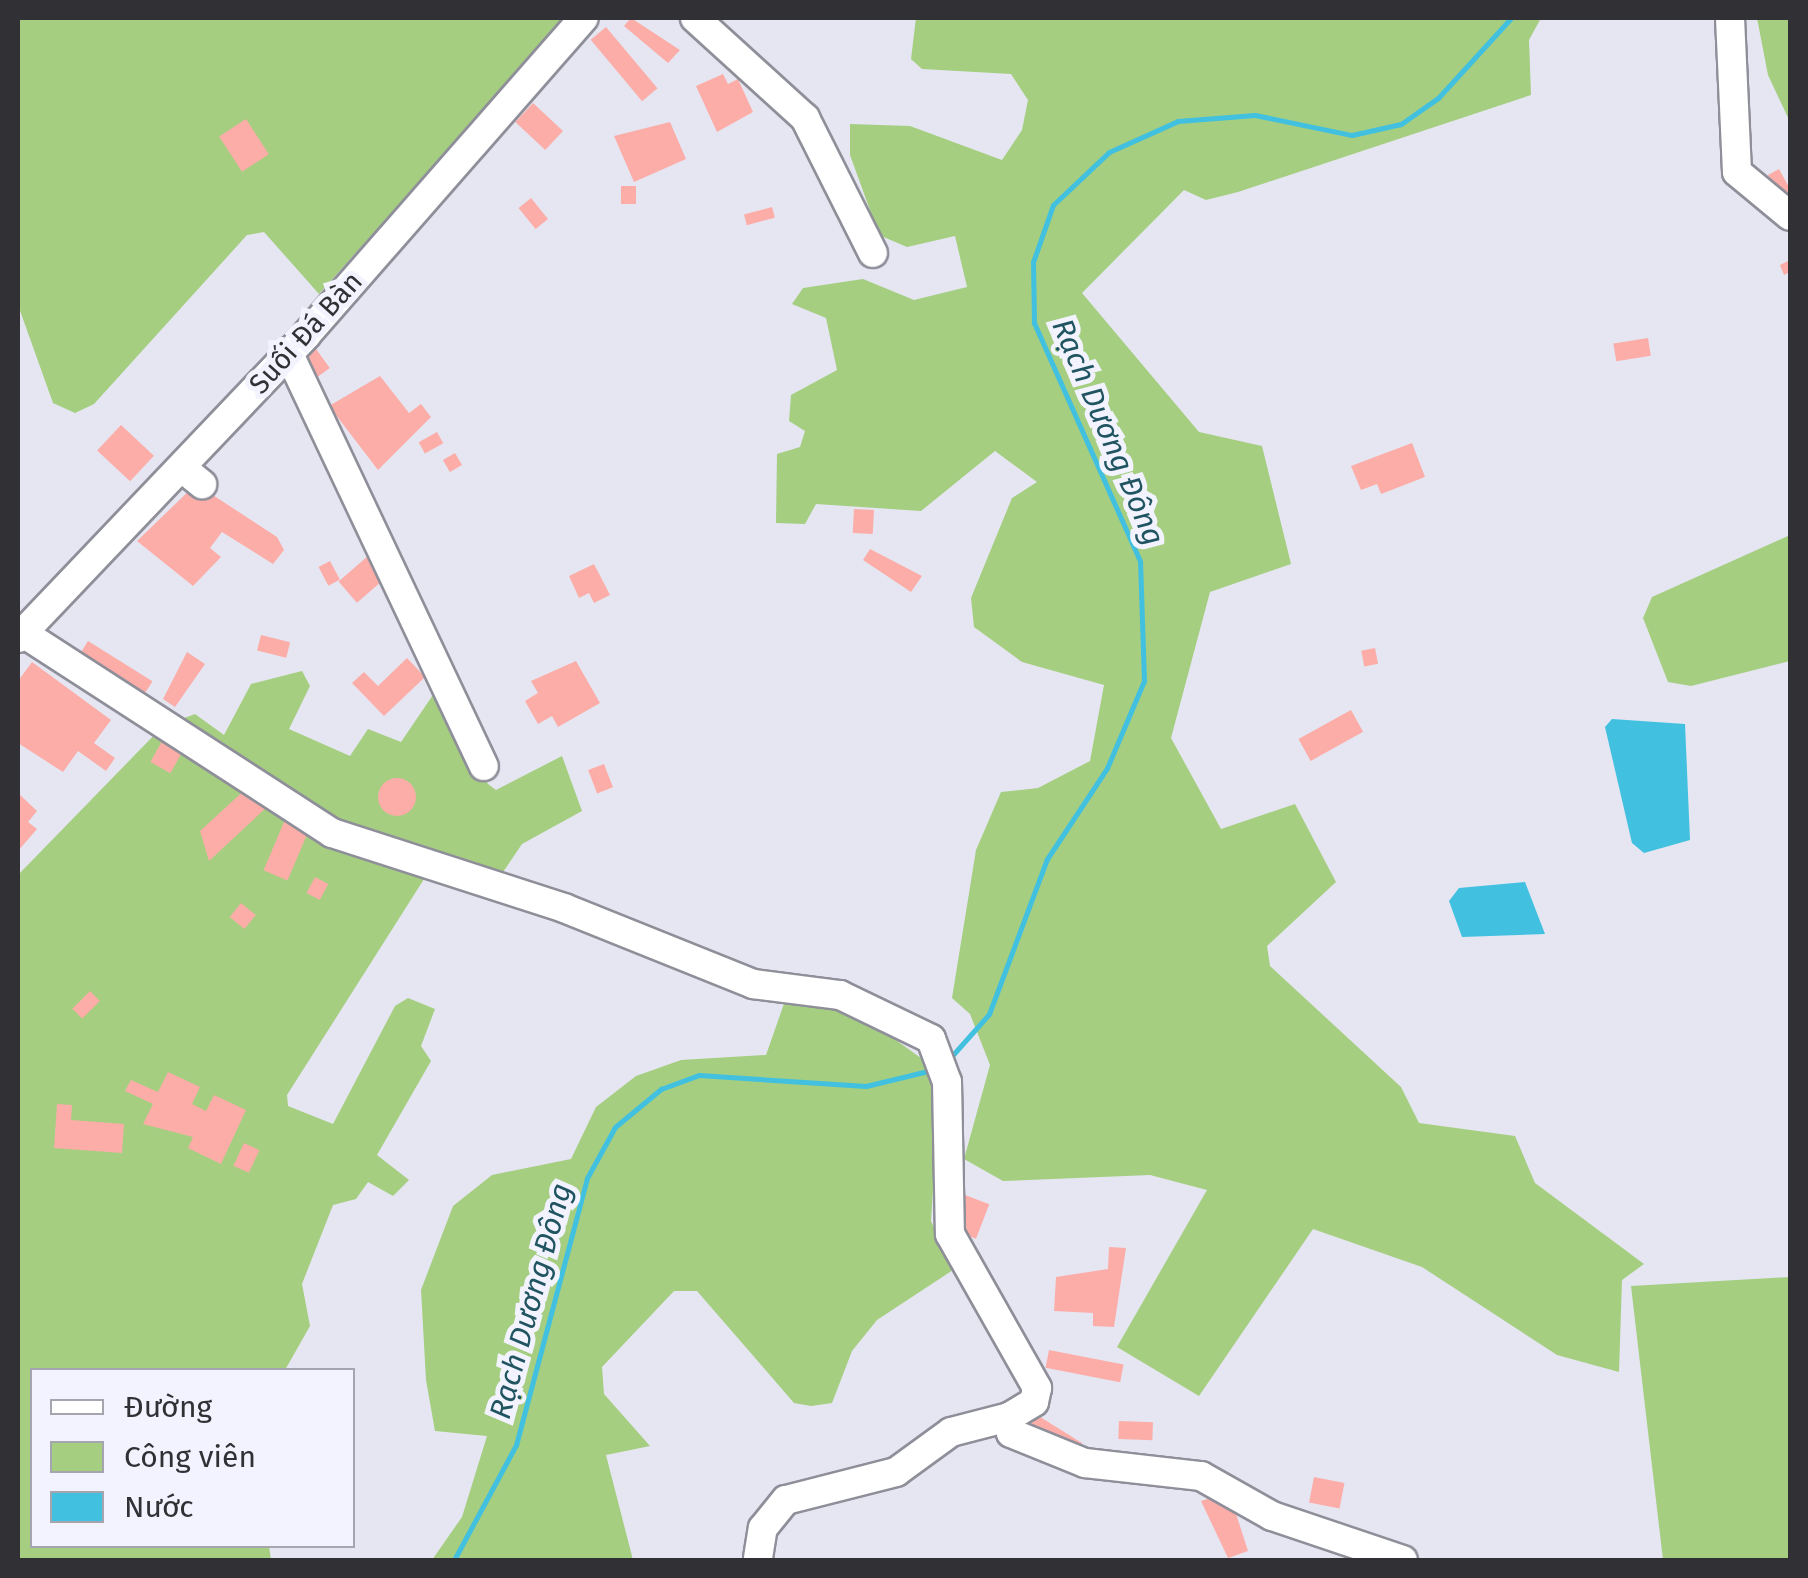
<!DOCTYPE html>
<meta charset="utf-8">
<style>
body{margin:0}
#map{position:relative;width:1808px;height:1578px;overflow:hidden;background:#e5e6f1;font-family:"Fira Sans",sans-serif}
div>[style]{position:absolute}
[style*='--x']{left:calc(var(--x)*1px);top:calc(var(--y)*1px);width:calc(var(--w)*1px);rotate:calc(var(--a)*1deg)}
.green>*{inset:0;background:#a5ce81}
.water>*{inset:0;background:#41c0e0}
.stream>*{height:5px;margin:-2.5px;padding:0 2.5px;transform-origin:2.5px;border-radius:2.5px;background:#41c0e0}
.building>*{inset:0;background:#fcada8;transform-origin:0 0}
.round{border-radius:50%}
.roads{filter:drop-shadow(2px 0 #8f8f9a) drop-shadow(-2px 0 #8f8f9a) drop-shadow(0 2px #8f8f9a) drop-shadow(0 -2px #8f8f9a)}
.minor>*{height:28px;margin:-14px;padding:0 14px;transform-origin:14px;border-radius:14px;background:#fff}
span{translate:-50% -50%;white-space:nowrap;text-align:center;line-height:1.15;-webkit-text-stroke:10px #f2f3fe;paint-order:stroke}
.street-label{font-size:28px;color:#303035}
.water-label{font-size:30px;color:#205461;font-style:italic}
.frame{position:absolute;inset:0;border:20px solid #303035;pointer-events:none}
.legend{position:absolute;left:30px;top:1368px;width:325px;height:180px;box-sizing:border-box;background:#f2f3fe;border:2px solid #a4a5ae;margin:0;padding:12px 18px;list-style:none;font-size:30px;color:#303035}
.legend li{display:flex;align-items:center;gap:20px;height:50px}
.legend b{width:50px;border:2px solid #a4a5ae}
</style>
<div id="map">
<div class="green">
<i style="clip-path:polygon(18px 18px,566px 18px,319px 294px,264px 232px,247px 235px,94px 404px,75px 413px,53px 403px,18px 305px)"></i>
<i style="clip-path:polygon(916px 18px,1541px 18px,1529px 40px,1531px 95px,1238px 192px,1206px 200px,1184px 190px,1082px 293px,1199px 432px,1262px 446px,1291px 564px,1210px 592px,1171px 738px,1221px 829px,1295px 804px,1336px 882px,1267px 946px,1270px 966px,1401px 1087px,1419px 1123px,1515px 1136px,1535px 1183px,1644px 1264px,1622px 1280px,1619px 1372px,1557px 1355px,1422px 1267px,1313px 1229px,1199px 1396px,1117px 1347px,1207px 1190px,1150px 1175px,1003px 1181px,964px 1159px,990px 1065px,970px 1014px,952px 998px,976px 850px,1001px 792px,1038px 788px,1090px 761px,1104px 685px,1022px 662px,974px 627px,971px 598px,1012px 498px,1037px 482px,995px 451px,921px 511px,816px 504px,805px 524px,776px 523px,777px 454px,800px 447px,805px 431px,789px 421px,791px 395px,837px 370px,826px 318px,792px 304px,803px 288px,863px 279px,914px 300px,967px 287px,955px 236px,907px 247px,879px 235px,850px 155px,850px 124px,910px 126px,1002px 160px,1022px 130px,1028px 100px,1011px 74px,922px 69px,911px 59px)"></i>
<i style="clip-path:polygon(1757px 18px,1790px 18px,1790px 122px,1768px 75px)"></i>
<i style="clip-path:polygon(1790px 535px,1790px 661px,1691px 686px,1668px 682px,1643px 618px,1652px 597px)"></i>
<i style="clip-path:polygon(302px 671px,310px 686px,289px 729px,350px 756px,368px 729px,401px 742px,437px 689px,488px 784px,496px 790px,562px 756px,582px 811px,522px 844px,499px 878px,438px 857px,287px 1095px,288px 1106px,333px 1124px,395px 1006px,408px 998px,435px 1009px,421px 1046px,431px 1061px,377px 1155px,409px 1180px,393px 1196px,368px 1182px,356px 1199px,333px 1205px,302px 1284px,310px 1326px,285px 1370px,32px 1370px,32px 1546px,269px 1546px,271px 1560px,18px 1560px,18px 875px,163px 726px,195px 714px,224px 735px,251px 684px)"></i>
<i style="clip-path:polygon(786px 998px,862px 1016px,928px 1063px,940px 1086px,931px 1221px,953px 1270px,877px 1320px,852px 1351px,832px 1403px,811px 1406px,794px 1403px,697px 1291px,674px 1291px,602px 1367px,604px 1394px,650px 1446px,606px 1455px,633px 1560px,432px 1560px,462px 1517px,487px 1436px,435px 1431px,426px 1380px,421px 1290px,453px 1206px,492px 1175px,571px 1159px,596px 1107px,636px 1076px,681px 1060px,766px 1055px)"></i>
<i style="clip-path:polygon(1790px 1277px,1790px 1560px,1663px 1560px,1631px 1286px)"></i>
</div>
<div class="water">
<i style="clip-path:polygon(1612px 719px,1685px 724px,1690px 840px,1644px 853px,1632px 843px,1605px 727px)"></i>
<i style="clip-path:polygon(1525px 882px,1545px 934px,1462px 937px,1449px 901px,1459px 888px)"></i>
</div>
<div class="stream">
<i style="--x:950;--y:1058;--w:59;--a:-48.4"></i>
<i style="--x:989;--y:1014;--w:165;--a:-69.5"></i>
<i style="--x:1047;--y:859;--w:109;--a:-56.6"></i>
<i style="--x:1107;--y:768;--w:95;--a:-67"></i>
<i style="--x:1144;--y:681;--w:120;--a:-91.9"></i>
<i style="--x:1140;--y:561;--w:261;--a:-114"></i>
<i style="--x:1034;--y:323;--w:61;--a:-90.9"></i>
<i style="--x:1033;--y:262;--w:60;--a:-70.7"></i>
<i style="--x:1053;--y:205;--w:77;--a:-43.4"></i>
<i style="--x:1109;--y:152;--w:76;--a:-24.2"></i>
<i style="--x:1178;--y:121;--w:77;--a:-4.5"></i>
<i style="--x:1255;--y:115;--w:99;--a:11.7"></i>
<i style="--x:1352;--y:135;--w:50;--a:-12.7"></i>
<i style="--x:1401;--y:124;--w:45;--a:-35.1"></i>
<i style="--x:1438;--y:98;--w:108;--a:-47.6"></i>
<i style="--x:454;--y:1560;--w:131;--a:-61.7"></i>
<i style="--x:516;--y:1445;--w:276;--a:-75.1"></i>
<i style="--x:587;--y:1178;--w:58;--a:-61.2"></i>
<i style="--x:615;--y:1127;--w:60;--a:-39.6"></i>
<i style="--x:661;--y:1089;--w:40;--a:-20.2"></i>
<i style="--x:699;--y:1075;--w:167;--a:3.8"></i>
<i style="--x:866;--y:1086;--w:68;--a:-13.6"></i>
</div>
<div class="building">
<i style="clip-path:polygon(631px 18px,680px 50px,668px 63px,624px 26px)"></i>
<i style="left:606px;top:27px;width:80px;height:20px;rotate:50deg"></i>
<i style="clip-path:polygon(723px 74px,728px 84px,738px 79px,753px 112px,717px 132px,696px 86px)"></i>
<i style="left:533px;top:103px;width:41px;height:26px;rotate:43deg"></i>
<i style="left:246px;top:119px;width:42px;height:32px;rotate:57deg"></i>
<i style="clip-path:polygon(670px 122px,686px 159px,634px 182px,614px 136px)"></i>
<i style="clip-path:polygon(1779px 169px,1790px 189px,1790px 215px,1768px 175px)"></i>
<i style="left:621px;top:186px;width:15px;height:18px"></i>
<i style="left:531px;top:198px;width:27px;height:16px;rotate:51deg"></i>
<i style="left:772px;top:207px;width:11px;height:29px;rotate:75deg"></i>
<i style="clip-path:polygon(1790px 260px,1790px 272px,1784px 275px,1780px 265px)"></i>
<i style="left:1648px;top:338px;width:18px;height:35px;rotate:81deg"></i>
<i style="left:311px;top:342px;width:32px;height:17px;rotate:54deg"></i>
<i style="clip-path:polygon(380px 376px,409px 413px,421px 404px,431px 417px,378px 470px,329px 406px)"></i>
<i style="left:121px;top:425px;width:45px;height:35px;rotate:43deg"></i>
<i style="left:437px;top:432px;width:13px;height:21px;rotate:61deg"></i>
<i style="clip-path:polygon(1412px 443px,1425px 477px,1381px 494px,1377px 484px,1361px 490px,1351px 466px)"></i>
<i style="left:455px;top:453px;width:14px;height:14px;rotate:60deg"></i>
<i style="clip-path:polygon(196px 484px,277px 537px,284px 550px,273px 564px,222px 532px,210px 548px,221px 557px,193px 586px,137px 541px)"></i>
<i style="left:854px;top:509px;width:20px;height:24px;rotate:3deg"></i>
<i style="clip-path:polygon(870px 549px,922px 576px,911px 592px,863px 560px)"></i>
<i style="left:368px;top:556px;width:28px;height:39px;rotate:49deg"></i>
<i style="left:330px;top:561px;width:21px;height:13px;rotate:62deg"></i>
<i style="clip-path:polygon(594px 564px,610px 595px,594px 603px,589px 593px,579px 598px,569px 576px)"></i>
<i style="left:261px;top:635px;width:30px;height:16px;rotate:14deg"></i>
<i style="left:88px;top:641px;width:76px;height:20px;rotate:32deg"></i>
<i style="left:1375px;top:648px;width:16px;height:14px;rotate:79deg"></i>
<i style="clip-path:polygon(187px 652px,205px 664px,175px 707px,163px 699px)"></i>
<i style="clip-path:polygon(407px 658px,425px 677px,384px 716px,352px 683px,364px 672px,378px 686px)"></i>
<i style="clip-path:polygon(576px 661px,600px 703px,558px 727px,552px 716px,538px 724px,525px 701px,538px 693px,531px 681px)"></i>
<i style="clip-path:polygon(32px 662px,111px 720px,94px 743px,115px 758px,106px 771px,78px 751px,63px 772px,18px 743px,18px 681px)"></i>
<i style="left:1351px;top:710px;width:25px;height:60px;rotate:61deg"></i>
<i style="left:162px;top:741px;width:23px;height:24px;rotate:29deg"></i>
<i style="left:604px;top:764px;width:25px;height:17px;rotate:69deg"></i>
<i class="round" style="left:378px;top:778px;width:38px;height:38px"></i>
<i style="clip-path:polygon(249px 786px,268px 806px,209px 861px,200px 831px)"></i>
<i style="clip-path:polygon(18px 793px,37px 811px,28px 822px,37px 829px,18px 851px)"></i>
<i style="left:287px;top:815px;width:26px;height:60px;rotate:23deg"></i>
<i style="left:315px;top:877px;width:15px;height:18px;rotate:28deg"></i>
<i style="left:241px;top:903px;width:19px;height:18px;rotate:39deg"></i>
<i style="left:90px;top:991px;width:14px;height:25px;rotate:45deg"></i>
<i style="clip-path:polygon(168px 1072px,200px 1087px,192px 1104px,206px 1111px,214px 1095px,246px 1110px,221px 1164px,188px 1148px,193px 1137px,143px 1124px,153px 1104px,125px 1091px,131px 1080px,158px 1092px)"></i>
<i style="clip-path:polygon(57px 1104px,72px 1105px,71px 1120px,124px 1124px,122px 1153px,54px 1148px)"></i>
<i style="left:244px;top:1143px;width:17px;height:25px;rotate:25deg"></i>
<i style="left:965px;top:1195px;width:26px;height:37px;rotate:21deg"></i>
<i style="clip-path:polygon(1109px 1247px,1126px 1248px,1114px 1327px,1093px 1326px,1093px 1313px,1054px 1311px,1056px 1277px,1108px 1269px)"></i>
<i style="left:1049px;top:1350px;width:76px;height:18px;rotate:11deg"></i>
<i style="left:1037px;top:1415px;width:53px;height:17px;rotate:32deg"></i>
<i style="left:1119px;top:1421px;width:34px;height:18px;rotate:2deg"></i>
<i style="left:1314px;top:1477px;width:31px;height:26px;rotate:11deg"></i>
<i style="clip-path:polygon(1229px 1492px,1248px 1551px,1228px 1558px,1201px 1501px)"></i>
</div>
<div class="roads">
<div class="minor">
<i style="--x:695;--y:18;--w:149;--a:42.3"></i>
<i style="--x:805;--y:118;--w:151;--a:63.3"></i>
<i style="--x:1730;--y:18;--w:154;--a:87.4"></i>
<i style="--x:1737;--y:172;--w:69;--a:39.7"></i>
<i style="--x:288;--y:352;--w:458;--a:64.7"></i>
<i style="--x:182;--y:468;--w:26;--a:39"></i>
<i style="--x:23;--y:633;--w:368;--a:32.9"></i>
<i style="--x:332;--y:833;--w:244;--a:17.9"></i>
<i style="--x:564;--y:908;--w:204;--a:21.9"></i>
<i style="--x:753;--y:984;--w:88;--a:7.2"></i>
<i style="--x:840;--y:995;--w:101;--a:25.8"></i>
<i style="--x:931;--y:1039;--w:46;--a:69.6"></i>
<i style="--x:947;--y:1082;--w:152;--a:88.9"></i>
<i style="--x:950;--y:1234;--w:177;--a:60.5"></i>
<i style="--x:1037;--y:1388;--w:14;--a:102"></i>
<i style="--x:1034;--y:1402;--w:29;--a:149"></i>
<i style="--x:1009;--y:1417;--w:16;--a:83"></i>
<i style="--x:1011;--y:1433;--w:80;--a:22.1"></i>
<i style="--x:1085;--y:1463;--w:117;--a:6.4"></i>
<i style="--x:1201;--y:1476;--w:81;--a:29.4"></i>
<i style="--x:1272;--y:1516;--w:138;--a:18.6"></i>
<i style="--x:18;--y:638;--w:419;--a:-46.4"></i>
<i style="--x:307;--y:334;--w:420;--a:-48.8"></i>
<i style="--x:758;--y:1558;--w:30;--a:-81"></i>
<i style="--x:763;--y:1528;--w:36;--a:-51"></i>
<i style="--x:786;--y:1500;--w:114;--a:-14.3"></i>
<i style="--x:896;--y:1472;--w:68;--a:-36"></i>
<i style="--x:951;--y:1432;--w:60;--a:-14.5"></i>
</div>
</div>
<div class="street-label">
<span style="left:306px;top:333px;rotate:-48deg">Suối Đá Bàn</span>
</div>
<div class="water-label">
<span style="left:1108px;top:432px;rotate:67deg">Rạch Dương Đông</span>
<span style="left:531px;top:1301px;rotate:-75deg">Rạch Dương Đông</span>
</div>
<div class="frame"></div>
<ul class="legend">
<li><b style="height:12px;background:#fff"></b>Đường</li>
<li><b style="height:28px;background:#a5ce81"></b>Công viên</li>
<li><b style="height:28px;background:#41c0e0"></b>Nước</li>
</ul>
</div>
